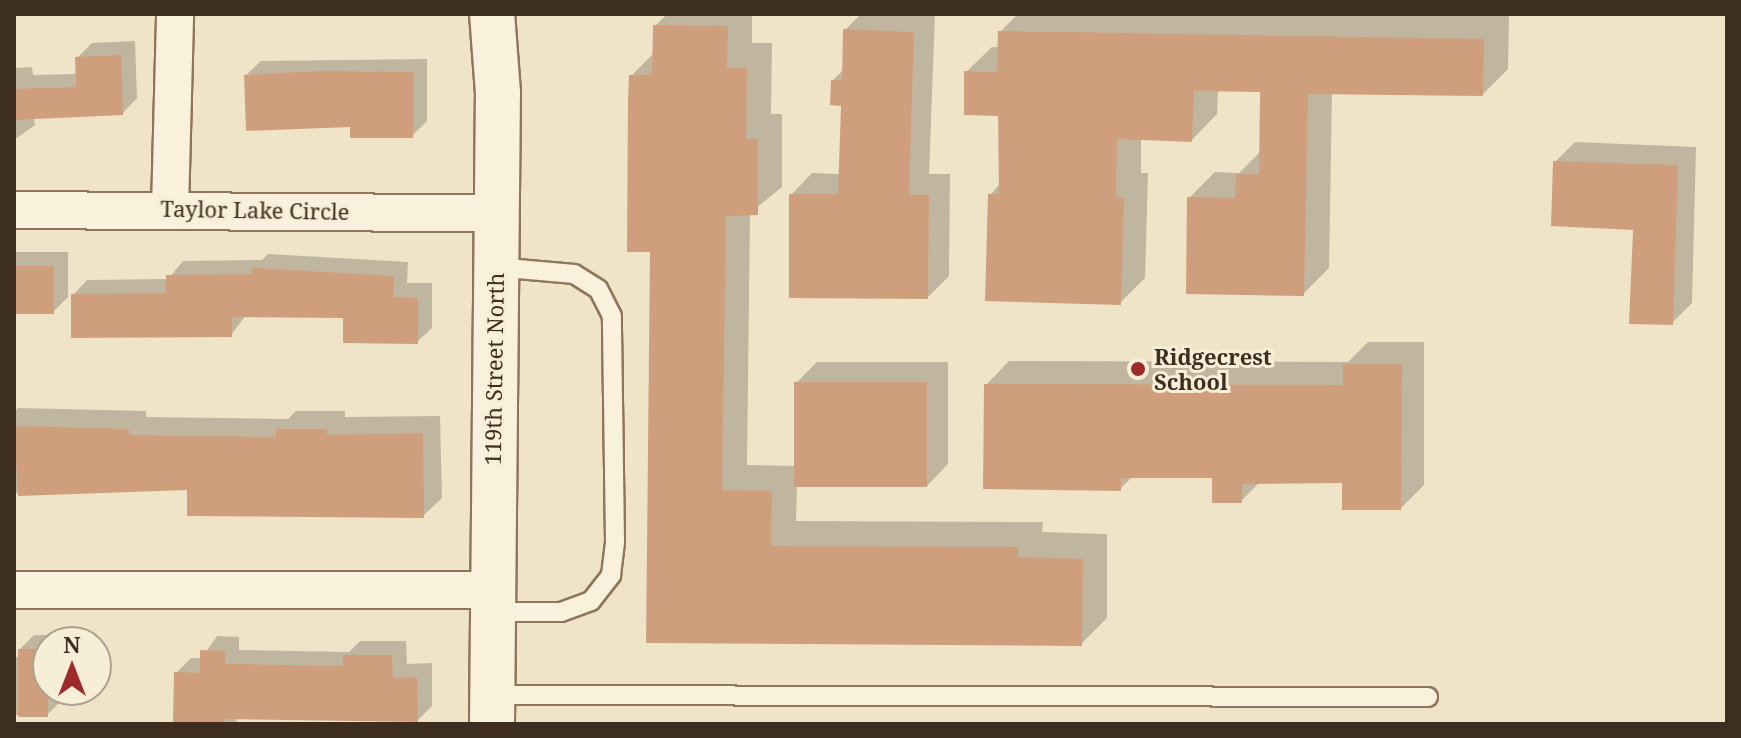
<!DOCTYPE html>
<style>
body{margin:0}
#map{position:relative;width:1741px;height:738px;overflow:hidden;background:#f0e4c8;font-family:"Noto Serif",serif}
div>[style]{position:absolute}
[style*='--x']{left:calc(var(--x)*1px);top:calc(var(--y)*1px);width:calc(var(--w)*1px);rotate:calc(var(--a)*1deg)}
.shadow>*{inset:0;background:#0003}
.building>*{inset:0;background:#cf9f7d;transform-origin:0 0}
.roads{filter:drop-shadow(2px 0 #8d765c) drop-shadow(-2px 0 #8d765c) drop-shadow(0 2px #8d765c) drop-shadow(0 -2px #8d765c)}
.lane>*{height:18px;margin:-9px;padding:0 9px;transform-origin:9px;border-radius:9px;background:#faf1dc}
.street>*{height:36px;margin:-18px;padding:0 18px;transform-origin:18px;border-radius:18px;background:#faf1dc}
.secondary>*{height:44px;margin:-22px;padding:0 22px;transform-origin:22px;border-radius:22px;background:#faf1dc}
.dots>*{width:22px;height:22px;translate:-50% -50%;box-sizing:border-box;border:4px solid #f7eed8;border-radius:50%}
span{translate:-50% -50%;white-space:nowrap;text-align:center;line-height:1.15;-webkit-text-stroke:6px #f7eed8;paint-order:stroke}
.street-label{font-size:22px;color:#3d2e20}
.poi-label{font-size:22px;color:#3d2e20;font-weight:700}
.left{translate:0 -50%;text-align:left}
.frame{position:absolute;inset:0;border:16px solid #3d2e20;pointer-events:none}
.north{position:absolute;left:32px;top:626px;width:80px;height:80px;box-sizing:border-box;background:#f7eed8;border:2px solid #ada18e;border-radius:50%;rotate:0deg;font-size:22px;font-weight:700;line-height:32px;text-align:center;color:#3d2e20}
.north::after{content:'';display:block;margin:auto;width:28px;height:36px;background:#9e2a2b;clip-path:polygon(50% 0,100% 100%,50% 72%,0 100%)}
</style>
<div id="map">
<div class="shadow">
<i style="clip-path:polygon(667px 14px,752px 14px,752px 43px,772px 43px,771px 114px,782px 114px,782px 187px,750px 213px,747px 465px,796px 466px,796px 383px,817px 362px,948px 362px,948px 464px,927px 486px,797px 485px,796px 521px,1043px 522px,1042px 532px,1107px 534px,1107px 618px,1081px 644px,648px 641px,652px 250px,631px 76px,655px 52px,655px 26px)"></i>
<i style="clip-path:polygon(861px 14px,935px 14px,929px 174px,950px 174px,949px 276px,928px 297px,791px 195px,812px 173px,840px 174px,843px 104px,833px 80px,844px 69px,845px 30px)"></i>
<i style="clip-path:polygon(1018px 14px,1509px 15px,1508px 69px,1483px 94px,1332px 92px,1329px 268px,1303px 294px,1189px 198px,1215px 172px,1239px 173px,1261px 151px,1262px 90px,1218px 89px,1217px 114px,1192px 140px,1141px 138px,1141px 173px,1148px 173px,1145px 278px,1120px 303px,990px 195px,1001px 183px,1000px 114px,966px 72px,992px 47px,1000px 47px,1000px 32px)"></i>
<i style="clip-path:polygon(135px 41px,137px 98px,123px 113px,34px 117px,35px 125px,14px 140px,14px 68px,32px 67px,33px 75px,78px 74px,77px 58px,92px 43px)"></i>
<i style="clip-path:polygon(427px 59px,427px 121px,412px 136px,352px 125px,246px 75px,261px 61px)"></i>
<i style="clip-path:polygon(1575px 142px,1696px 147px,1692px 303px,1672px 323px,1635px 228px,1555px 162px)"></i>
<i style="clip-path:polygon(14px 252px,68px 252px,68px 297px,53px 312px,14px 312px)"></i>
<i style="clip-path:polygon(268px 254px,408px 262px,407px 283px,432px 283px,432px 328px,417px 342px,345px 316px,246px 315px,231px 335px,73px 295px,87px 280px,168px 279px,183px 261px,262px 260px)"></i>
<i style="clip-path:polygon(1368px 342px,1424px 342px,1424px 485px,1401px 508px,1344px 481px,1260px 482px,1241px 501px,1214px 476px,1133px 476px,1120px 489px,986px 385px,1009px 361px,1348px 362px)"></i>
<i style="clip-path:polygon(18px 408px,146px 411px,146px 417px,288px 419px,296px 411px,345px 411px,345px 417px,440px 416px,442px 498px,423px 516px,189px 488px,14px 493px,14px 412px)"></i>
<i style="clip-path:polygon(34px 635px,63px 635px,63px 642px,48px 642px,48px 690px,62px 690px,62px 700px,47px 715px,14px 715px,14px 657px,20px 657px,20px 649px)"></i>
<i style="clip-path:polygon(217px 636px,239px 637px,239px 650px,349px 652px,360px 641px,406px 641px,407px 664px,432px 663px,432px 706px,418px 720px,237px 717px,236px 724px,175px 724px,176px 673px,191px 658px,202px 658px)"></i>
</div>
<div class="building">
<i style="clip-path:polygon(653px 25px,728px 26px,727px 68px,747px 68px,746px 139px,758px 139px,758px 215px,726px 216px,722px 490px,772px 491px,771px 546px,1018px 547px,1018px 557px,1083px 559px,1082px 646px,646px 643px,650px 252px,627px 252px,628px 100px,629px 75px,652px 75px)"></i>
<i style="clip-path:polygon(843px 29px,914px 32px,909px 195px,929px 195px,928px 299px,789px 298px,789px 194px,838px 194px,841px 106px,830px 105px,831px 80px,842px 80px)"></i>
<i style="clip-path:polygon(998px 31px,1484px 39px,1483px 96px,1308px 94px,1304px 296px,1186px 294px,1187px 197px,1235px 198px,1236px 174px,1259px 174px,1260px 92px,1194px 91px,1192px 142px,1117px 139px,1116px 197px,1124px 198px,1121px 305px,985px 301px,988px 194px,999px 194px,998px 116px,964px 115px,964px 71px,997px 72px)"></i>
<i style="clip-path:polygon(121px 55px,123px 115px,14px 120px,14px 89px,76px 87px,75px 57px)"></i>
<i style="clip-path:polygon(322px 71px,413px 72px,413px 138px,350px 138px,350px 127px,246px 131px,244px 75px)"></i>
<i style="clip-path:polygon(1553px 161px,1678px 165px,1673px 325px,1629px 324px,1633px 230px,1551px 226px)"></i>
<i style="left:14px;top:266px;width:40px;height:48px"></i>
<i style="clip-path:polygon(252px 268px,394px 276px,393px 297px,418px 298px,418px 344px,343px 343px,343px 318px,232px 317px,232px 337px,71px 338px,71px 294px,166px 293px,166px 275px,252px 274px)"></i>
<i style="clip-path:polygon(1343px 364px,1402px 364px,1401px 510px,1342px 510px,1342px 483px,1242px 484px,1242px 503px,1212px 503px,1212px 478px,1121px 478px,1121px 491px,983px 489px,984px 384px,1343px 385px)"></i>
<i style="left:794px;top:382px;width:133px;height:105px"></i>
<i style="clip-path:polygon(14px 426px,129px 429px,129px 435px,276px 437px,276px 429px,327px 429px,327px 435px,423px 433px,424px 518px,187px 516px,187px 490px,18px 496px)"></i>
<i style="left:18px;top:649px;width:30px;height:68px"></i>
<i style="clip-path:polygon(200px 650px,225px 651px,225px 664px,343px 666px,343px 655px,392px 655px,393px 678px,417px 677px,418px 722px,223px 719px,223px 724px,173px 724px,174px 672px,200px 673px)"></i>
</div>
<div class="roads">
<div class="lane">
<i style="--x:491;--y:612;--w:70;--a:0"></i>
<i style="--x:561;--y:612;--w:32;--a:-20"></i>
<i style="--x:591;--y:601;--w:33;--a:-52"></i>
<i style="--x:611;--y:575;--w:33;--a:-83"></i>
<i style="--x:615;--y:542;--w:226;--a:-90.8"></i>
<i style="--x:612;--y:316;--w:30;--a:-117"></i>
<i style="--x:598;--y:289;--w:28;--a:-148"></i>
<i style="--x:574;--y:274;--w:79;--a:-174.9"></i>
<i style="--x:492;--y:695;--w:936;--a:0.12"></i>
</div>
<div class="street">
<i style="--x:170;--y:209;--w:195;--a:-88.5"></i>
<i style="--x:14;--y:210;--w:482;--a:0.4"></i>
<i style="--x:14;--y:590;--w:477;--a:0"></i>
</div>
<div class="secondary">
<i style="--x:492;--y:724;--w:631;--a:-89.46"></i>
<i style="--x:498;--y:93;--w:79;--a:-94.3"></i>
</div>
</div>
<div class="dots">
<i style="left:1138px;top:369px;background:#9e2a2b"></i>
</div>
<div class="street-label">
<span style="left:255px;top:210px;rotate:1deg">Taylor Lake Circle</span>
<span style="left:494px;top:369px;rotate:-89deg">119th Street North</span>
</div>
<div class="poi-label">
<span class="left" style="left:1154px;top:369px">Ridgecrest<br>School</span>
</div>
<div class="frame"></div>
<div class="north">N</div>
</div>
